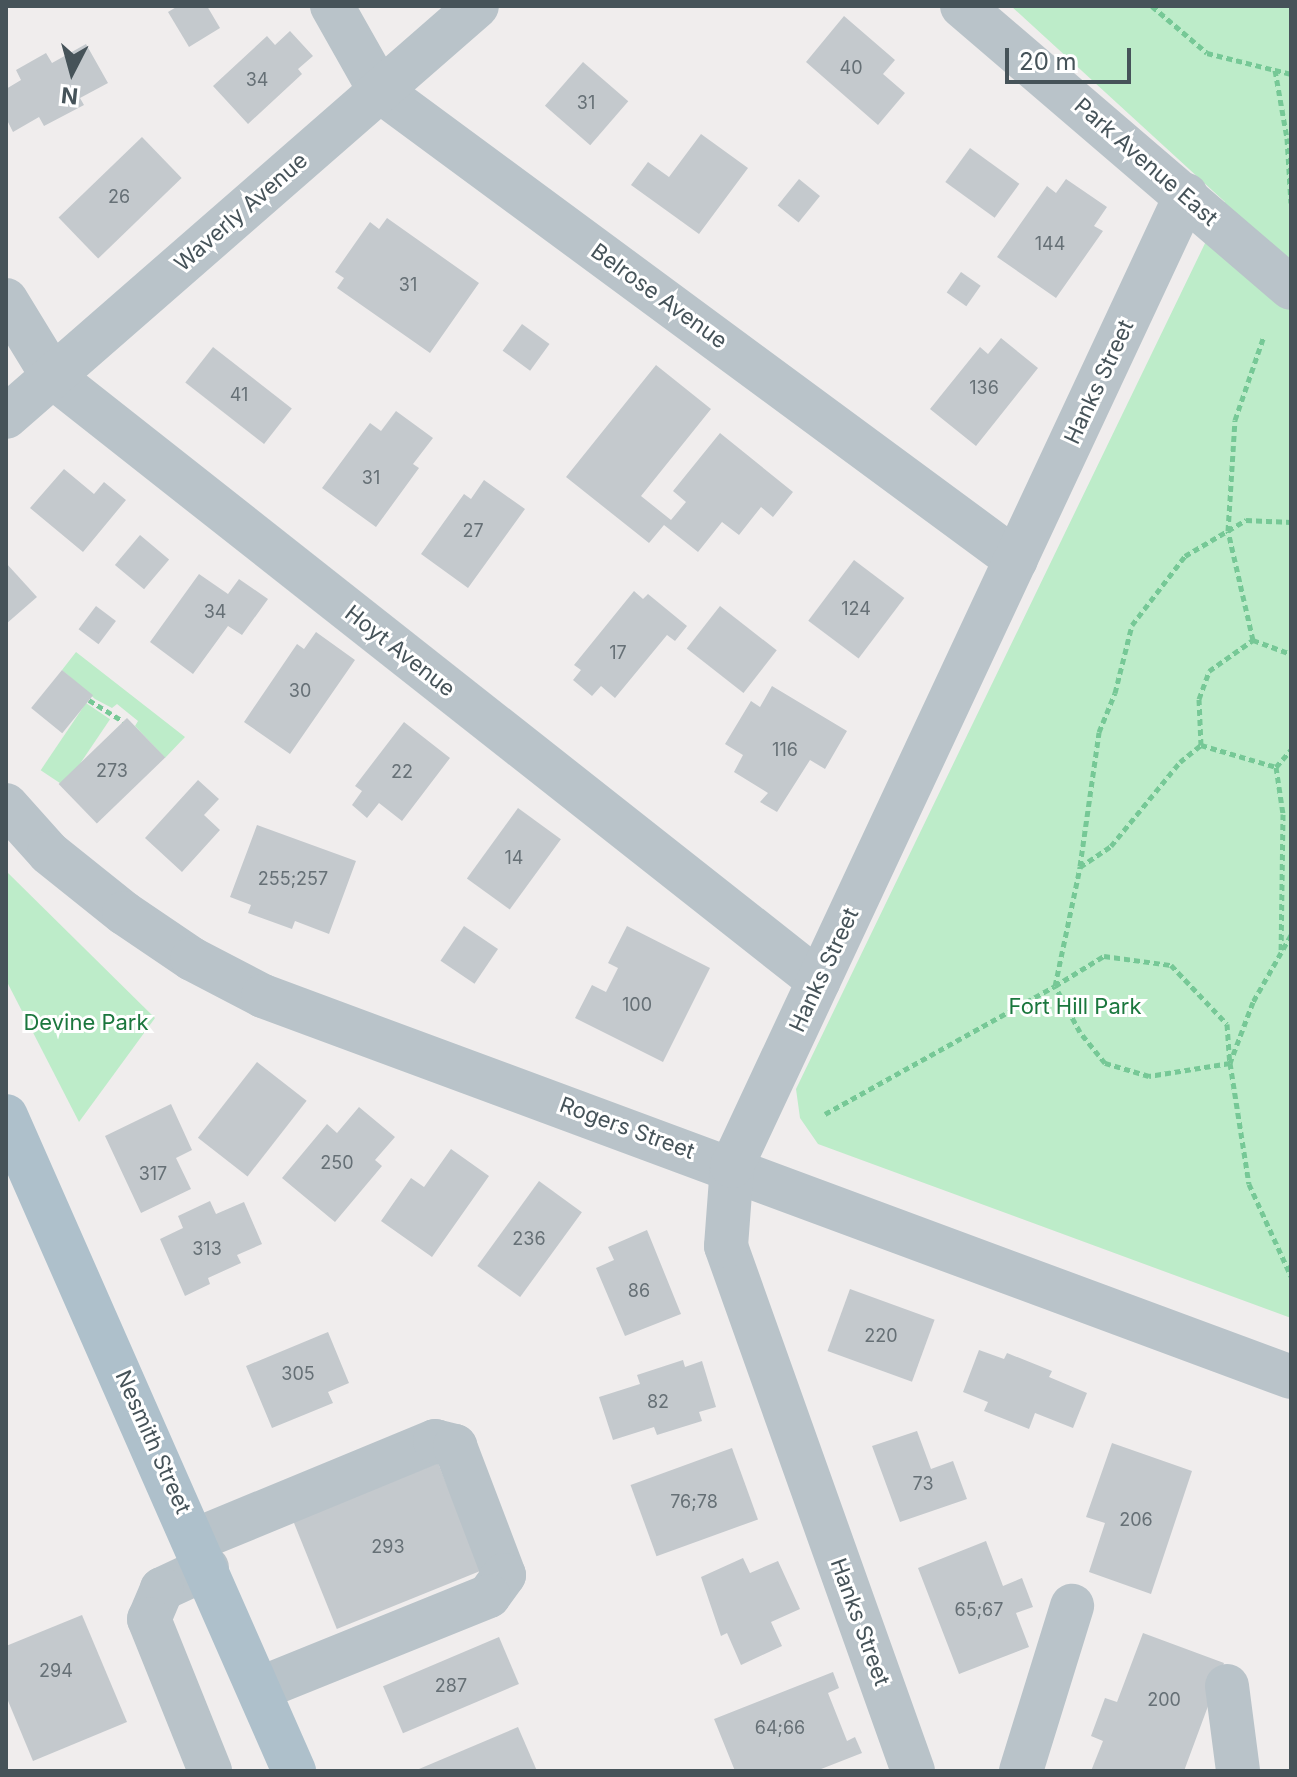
<!DOCTYPE html>
<style>
body{margin:0}
#map{position:relative;width:1297px;height:1777px;overflow:hidden;background:#f0eded;font-family:Inter,sans-serif}
div>[style]{position:absolute}
[style*='--x']{left:calc(var(--x)*1px);top:calc(var(--y)*1px);width:calc(var(--w)*1px);rotate:calc(var(--a)*1deg)}
.green>*{inset:0;background:#bdecc9;transform-origin:0 0}
.building>*{inset:0;background:#c4c9cd;transform-origin:0 0}
.path>*{height:5px;margin-top:-2.5px;transform-origin:0;background:repeating-linear-gradient(90deg,#76c896 0 6px,transparent 0 10px)}
.minor>*{height:44px;margin:-22px;padding:0 22px;transform-origin:22px;border-radius:22px;background:#b9c3c9}
.major>*{height:44px;margin:-22px;padding:0 22px;transform-origin:22px;border-radius:22px;background:#aec0cb}
span{translate:-50% -50%;white-space:nowrap;text-align:center;line-height:1.15;-webkit-text-stroke:6px #fff;paint-order:stroke}
.number-label{font-size:18px;color:#667076}
.number-label span{-webkit-text-stroke-width:0}
.street-label{font-size:22px;color:#465359}
.park-label{font-size:22px;color:#1b773e}
.frame{position:absolute;inset:0;border:8px solid #465359;pointer-events:none}
.north{position:absolute;left:32px;top:32px;width:80px;height:80px;-webkit-text-stroke:6px #fff;paint-order:stroke;rotate:186deg;font-size:22px;font-weight:700;line-height:32px;text-align:center;color:#465359}
.north::after{content:'';display:block;margin:auto;width:28px;height:36px;background:#465359;clip-path:polygon(50% 0,100% 100%,50% 72%,0 100%)}
.scale{position:absolute;left:1005px;top:48px;width:126px;height:36px;box-sizing:border-box;border:4px solid #465359;border-top:0;padding-left:10px;font-size:24px;line-height:28px;white-space:nowrap;color:#465359;-webkit-text-stroke:6px #fff;paint-order:stroke}
</style>
<div id="map">
<div class="green">
<i style="clip-path:polygon(1011px 6px,1291px 6px,1291px 1318px,818px 1144px,800px 1118px,796px 1089px,1225px 202px)"></i>
<i style="clip-path:polygon(76px 652px,185px 737px,165px 758px,135px 726px,138px 721px,117px 704px,112px 708px,95px 699px,62px 670px)"></i>
<i style="left:86px;top:703px;width:29px;height:81px;rotate:34deg"></i>
<i style="clip-path:polygon(6px 871px,155px 1018px,79px 1122px,6px 980px)"></i>
</div>
<div class="building">
<i style="clip-path:polygon(178px 6px,207px 6px,220px 28px,189px 47px,168px 12px)"></i>
<i style="clip-path:polygon(844px 16px,895px 60px,883px 74px,905px 93px,878px 125px,806px 62px)"></i>
<i style="clip-path:polygon(290px 31px,313px 56px,298px 69px,302px 74px,248px 124px,213px 86px,267px 36px,275px 45px)"></i>
<i style="clip-path:polygon(86px 44px,108px 83px,80px 98px,84px 105px,44px 126px,39px 117px,13px 132px,6px 118px,6px 89px,21px 80px,16px 70px,46px 53px,52px 63px)"></i>
<i style="left:583px;top:62px;width:60px;height:58px;rotate:41deg"></i>
<i style="clip-path:polygon(701px 134px,748px 168px,699px 234px,631px 185px,648px 162px,669px 177px)"></i>
<i style="left:142px;top:137px;width:57px;height:116px;rotate:46deg"></i>
<i style="left:970px;top:148px;width:61px;height:42px;rotate:36deg"></i>
<i style="left:799px;top:179px;width:27px;height:34px;rotate:39deg"></i>
<i style="clip-path:polygon(1066px 179px,1107px 207px,1094px 226px,1103px 231px,1056px 298px,997px 257px,1047px 186px,1056px 193px)"></i>
<i style="clip-path:polygon(387px 218px,479px 283px,430px 353px,337px 288px,344px 278px,335px 272px,370px 222px,379px 229px)"></i>
<i style="left:961px;top:272px;width:24px;height:25px;rotate:35deg"></i>
<i style="left:522px;top:324px;width:34px;height:33px;rotate:36deg"></i>
<i style="clip-path:polygon(1001px 338px,1038px 368px,976px 446px,930px 409px,980px 347px,988px 354px)"></i>
<i style="left:213px;top:347px;width:100px;height:45px;rotate:38deg"></i>
<i style="clip-path:polygon(656px 365px,711px 409px,641px 496px,671px 520px,686px 502px,673px 491px,720px 433px,793px 492px,773px 517px,761px 507px,739px 535px,722px 522px,698px 552px,664px 525px,649px 543px,566px 477px)"></i>
<i style="clip-path:polygon(396px 411px,433px 438px,413px 464px,419px 468px,376px 527px,322px 488px,370px 423px,381px 431px)"></i>
<i style="clip-path:polygon(64px 469px,94px 494px,104px 482px,126px 500px,83px 552px,30px 508px)"></i>
<i style="clip-path:polygon(484px 480px,525px 509px,468px 588px,421px 554px,464px 494px,471px 499px)"></i>
<i style="left:140px;top:535px;width:38px;height:39px;rotate:40deg"></i>
<i style="left:854px;top:560px;width:63px;height:76px;rotate:37deg"></i>
<i style="clip-path:polygon(6px 563px,37px 597px,6px 624px)"></i>
<i style="clip-path:polygon(199px 574px,228px 594px,239px 579px,268px 599px,242px 635px,228px 626px,193px 674px,150px 642px)"></i>
<i style="clip-path:polygon(634px 591px,643px 599px,648px 594px,687px 626px,675px 641px,667px 635px,615px 698px,601px 686px,592px 696px,573px 680px,581px 670px,574px 665px)"></i>
<i style="left:96px;top:606px;width:25px;height:29px;rotate:37deg"></i>
<i style="left:720px;top:606px;width:72px;height:54px;rotate:38deg"></i>
<i style="clip-path:polygon(316px 632px,355px 660px,290px 754px,244px 722px,297px 644px,304px 649px)"></i>
<i style="left:62px;top:670px;width:40px;height:49px;rotate:39deg"></i>
<i style="clip-path:polygon(772px 686px,847px 731px,825px 769px,810px 760px,777px 812px,760px 802px,768px 793px,734px 772px,743px 755px,725px 744px,751px 701px,760px 707px)"></i>
<i style="left:127px;top:718px;width:55px;height:95px;rotate:46deg"></i>
<i style="clip-path:polygon(404px 722px,450px 758px,402px 821px,379px 803px,367px 818px,352px 805px,362px 791px,355px 786px)"></i>
<i style="clip-path:polygon(198px 780px,219px 799px,204px 815px,220px 830px,182px 872px,145px 838px)"></i>
<i style="left:518px;top:808px;width:53px;height:87px;rotate:36deg"></i>
<i style="clip-path:polygon(257px 825px,356px 861px,329px 934px,295px 921px,292px 929px,248px 913px,251px 905px,230px 897px)"></i>
<i style="left:464px;top:926px;width:41px;height:42px;rotate:34deg"></i>
<i style="clip-path:polygon(627px 926px,710px 968px,663px 1062px,575px 1018px,592px 985px,606px 992px,618px 968px,608px 963px)"></i>
<i style="left:257px;top:1062px;width:63px;height:96px;rotate:38deg"></i>
<i style="clip-path:polygon(171px 1104px,192px 1150px,176px 1158px,191px 1189px,141px 1213px,105px 1136px)"></i>
<i style="clip-path:polygon(359px 1107px,395px 1137px,375px 1160px,382px 1166px,335px 1222px,282px 1178px,327px 1124px,337px 1133px)"></i>
<i style="clip-path:polygon(451px 1149px,489px 1176px,432px 1257px,381px 1221px,411px 1178px,424px 1187px)"></i>
<i style="left:539px;top:1181px;width:53px;height:105px;rotate:36deg"></i>
<i style="clip-path:polygon(210px 1201px,216px 1214px,244px 1202px,262px 1244px,237px 1255px,241px 1263px,208px 1278px,210px 1284px,185px 1296px,160px 1239px,183px 1228px,178px 1216px)"></i>
<i style="clip-path:polygon(647px 1230px,681px 1314px,625px 1336px,596px 1268px,614px 1260px,608px 1247px)"></i>
<i style="left:850px;top:1289px;width:90px;height:66px;rotate:20deg"></i>
<i style="clip-path:polygon(328px 1332px,349px 1383px,328px 1392px,333px 1403px,272px 1428px,246px 1366px)"></i>
<i style="clip-path:polygon(979px 1350px,1004px 1359px,1007px 1353px,1052px 1371px,1049px 1377px,1087px 1393px,1073px 1428px,1035px 1413px,1029px 1429px,984px 1411px,988px 1402px,963px 1392px)"></i>
<i style="clip-path:polygon(683px 1360px,685px 1367px,702px 1361px,716px 1407px,699px 1412px,702px 1421px,657px 1435px,654px 1427px,613px 1440px,599px 1397px,640px 1384px,637px 1375px)"></i>
<i style="clip-path:polygon(917px 1431px,931px 1469px,953px 1461px,967px 1499px,900px 1522px,872px 1446px)"></i>
<i style="clip-path:polygon(1112px 1443px,1192px 1471px,1151px 1594px,1089px 1572px,1105px 1523px,1086px 1517px)"></i>
<i style="left:732px;top:1448px;width:76px;height:108px;rotate:70deg"></i>
<i style="left:438px;top:1463px;width:116px;height:156px;rotate:68deg"></i>
<i style="clip-path:polygon(986px 1541px,1003px 1586px,1022px 1578px,1033px 1607px,1016px 1613px,1029px 1647px,959px 1674px,918px 1568px)"></i>
<i style="clip-path:polygon(743px 1558px,750px 1573px,778px 1561px,800px 1609px,771px 1622px,782px 1646px,741px 1665px,727px 1633px,721px 1636px,701px 1577px)"></i>
<i style="clip-path:polygon(82px 1615px,127px 1722px,33px 1761px,6px 1696px,6px 1646px)"></i>
<i style="clip-path:polygon(1143px 1633px,1224px 1663px,1184px 1771px,1091px 1771px,1103px 1741px,1091px 1736px,1105px 1698px,1117px 1702px)"></i>
<i style="left:499px;top:1637px;width:51px;height:126px;rotate:67deg"></i>
<i style="clip-path:polygon(833px 1672px,839px 1688px,828px 1693px,847px 1741px,855px 1737px,862px 1753px,816px 1771px,735px 1771px,714px 1719px)"></i>
<i style="clip-path:polygon(518px 1727px,537px 1771px,420px 1771px,419px 1769px)"></i>
</div>
<div class="path">
<i style="--x:1152;--y:6;--w:72;--a:40.5"></i>
<i style="--x:1207;--y:53;--w:87;--a:14"></i>
<i style="--x:1275;--y:70;--w:69;--a:80"></i>
<i style="--x:1287;--y:138;--w:65;--a:86.5"></i>
<i style="--x:1253;--y:640;--w:112;--a:-102.9"></i>
<i style="--x:1228;--y:531;--w:111;--a:-86.4"></i>
<i style="--x:1235;--y:420;--w:89;--a:-71"></i>
<i style="--x:1253;--y:640;--w:40;--a:20.2"></i>
<i style="--x:89;--y:700;--w:40;--a:32"></i>
<i style="--x:1201;--y:745;--w:78;--a:16.3"></i>
<i style="--x:1276;--y:767;--w:23;--a:-49"></i>
<i style="--x:1276;--y:767;--w:48;--a:81.5"></i>
<i style="--x:1283;--y:814;--w:136;--a:90.8"></i>
<i style="--x:1080;--y:866;--w:135;--a:-81.9"></i>
<i style="--x:1099;--y:732;--w:42;--a:-67.7"></i>
<i style="--x:1115;--y:693;--w:70;--a:-76"></i>
<i style="--x:1132;--y:625;--w:87;--a:-52.5"></i>
<i style="--x:1185;--y:556;--w:71;--a:-30.5"></i>
<i style="--x:1246;--y:520;--w:45;--a:2.5"></i>
<i style="--x:1291;--y:935;--w:77;--a:119.6"></i>
<i style="--x:1253;--y:1002;--w:65;--a:110.7"></i>
<i style="--x:1230;--y:1063;--w:122;--a:81.1"></i>
<i style="--x:1249;--y:1184;--w:101;--a:65.5"></i>
<i style="--x:825;--y:1114;--w:263;--a:-29.1"></i>
<i style="--x:1055;--y:986;--w:57;--a:-31.5"></i>
<i style="--x:1104;--y:956;--w:68;--a:7.7"></i>
<i style="--x:1171;--y:965;--w:81;--a:46.5"></i>
<i style="--x:1227;--y:1024;--w:39;--a:86"></i>
<i style="--x:1230;--y:1063;--w:82;--a:170.9"></i>
<i style="--x:1149;--y:1076;--w:46;--a:-163.5"></i>
<i style="--x:1105;--y:1063;--w:40;--a:-129"></i>
<i style="--x:1080;--y:1032;--w:52;--a:-118.5"></i>
<i style="--x:1055;--y:986;--w:122;--a:-78.1"></i>
<i style="--x:1080;--y:867;--w:37;--a:-34"></i>
<i style="--x:1111;--y:846;--w:109;--a:-50.6"></i>
<i style="--x:1180;--y:762;--w:27;--a:-39"></i>
<i style="--x:1201;--y:745;--w:46;--a:-92.5"></i>
<i style="--x:1199;--y:699;--w:30;--a:-70"></i>
<i style="--x:1209;--y:671;--w:54;--a:-35.2"></i>
</div>
<div class="minor">
<i style="--x:332;--y:6;--w:98;--a:60.5"></i>
<i style="--x:380;--y:91;--w:790;--a:36.41"></i>
<i style="--x:962;--y:6;--w:433;--a:40.6"></i>
<i style="--x:6;--y:300;--w:90;--a:58.6"></i>
<i style="--x:53;--y:377;--w:975;--a:38.26"></i>
<i style="--x:6;--y:417;--w:625;--a:-41.11"></i>
<i style="--x:6;--y:805;--w:64;--a:48.1"></i>
<i style="--x:49;--y:853;--w:96;--a:38.7"></i>
<i style="--x:124;--y:913;--w:82;--a:34.1"></i>
<i style="--x:192;--y:959;--w:80;--a:27.5"></i>
<i style="--x:263;--y:996;--w:1096;--a:20.34"></i>
<i style="--x:195;--y:1540;--w:260;--a:-22.4"></i>
<i style="--x:435;--y:1441;--w:21;--a:14"></i>
<i style="--x:455;--y:1446;--w:138;--a:69.2"></i>
<i style="--x:504;--y:1575;--w:26;--a:126"></i>
<i style="--x:489;--y:1596;--w:248;--a:158"></i>
<i style="--x:207;--y:1568;--w:50;--a:155"></i>
<i style="--x:162;--y:1589;--w:33;--a:113"></i>
<i style="--x:149;--y:1619;--w:164;--a:68.1"></i>
<i style="--x:1227;--y:1686;--w:86;--a:82.6"></i>
<i style="--x:913;--y:1771;--w:557;--a:-109.61"></i>
<i style="--x:726;--y:1246;--w:80;--a:-85.7"></i>
<i style="--x:732;--y:1166;--w:1072;--a:-64.94"></i>
<i style="--x:1021;--y:1771;--w:173;--a:-72.8"></i>
</div>
<div class="major">
<i style="--x:6;--y:1116;--w:716;--a:66.27"></i>
</div>
<div class="number-label">
<span style="left:851px;top:68px">40</span>
<span style="left:257px;top:80px">34</span>
<span style="left:586px;top:103px">31</span>
<span style="left:119px;top:197px">26</span>
<span style="left:1050px;top:244px">144</span>
<span style="left:408px;top:285px">31</span>
<span style="left:984px;top:388px">136</span>
<span style="left:239px;top:395px">41</span>
<span style="left:371px;top:478px">31</span>
<span style="left:473px;top:531px">27</span>
<span style="left:856px;top:609px">124</span>
<span style="left:215px;top:612px">34</span>
<span style="left:618px;top:653px">17</span>
<span style="left:300px;top:691px">30</span>
<span style="left:785px;top:750px">116</span>
<span style="left:112px;top:771px">273</span>
<span style="left:402px;top:772px">22</span>
<span style="left:514px;top:858px">14</span>
<span style="left:293px;top:879px">255;257</span>
<span style="left:637px;top:1005px">100</span>
<span style="left:337px;top:1163px">250</span>
<span style="left:153px;top:1174px">317</span>
<span style="left:529px;top:1239px">236</span>
<span style="left:207px;top:1249px">313</span>
<span style="left:639px;top:1291px">86</span>
<span style="left:881px;top:1336px">220</span>
<span style="left:298px;top:1374px">305</span>
<span style="left:658px;top:1402px">82</span>
<span style="left:923px;top:1484px">73</span>
<span style="left:694px;top:1502px">76;78</span>
<span style="left:1136px;top:1520px">206</span>
<span style="left:388px;top:1547px">293</span>
<span style="left:979px;top:1610px">65;67</span>
<span style="left:56px;top:1671px">294</span>
<span style="left:451px;top:1686px">287</span>
<span style="left:1164px;top:1700px">200</span>
<span style="left:780px;top:1728px">64;66</span>
</div>
<div class="street-label">
<span style="left:1146px;top:162px;rotate:41deg">Park Avenue East</span>
<span style="left:241px;top:212px;rotate:-41deg">Waverly Avenue</span>
<span style="left:659px;top:296px;rotate:36deg">Belrose Avenue</span>
<span style="left:1099px;top:382px;rotate:-65deg">Hanks Street</span>
<span style="left:400px;top:651px;rotate:38deg">Hoyt Avenue</span>
<span style="left:824px;top:970px;rotate:-65deg">Hanks Street</span>
<span style="left:627px;top:1128px;rotate:20deg">Rogers Street</span>
<span style="left:153px;top:1442px;rotate:66deg">Nesmith Street</span>
<span style="left:860px;top:1622px;rotate:70deg">Hanks Street</span>
</div>
<div class="park-label">
<span style="left:1075px;top:1007px">Fort Hill Park</span>
<span style="left:86px;top:1023px">Devine Park</span>
</div>
<div class="frame"></div>
<div class="north">N</div>
<div class="scale">20 m</div>
</div>
